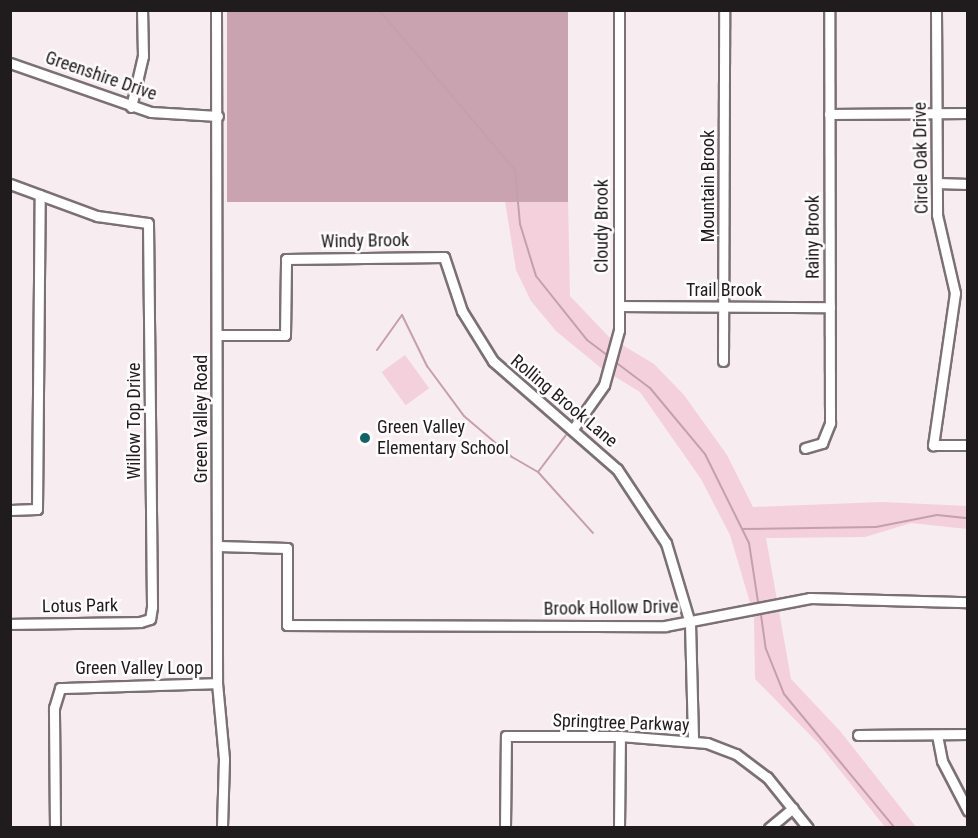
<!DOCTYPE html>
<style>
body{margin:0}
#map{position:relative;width:978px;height:838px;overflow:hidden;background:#f7ecf0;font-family:"Roboto Condensed",sans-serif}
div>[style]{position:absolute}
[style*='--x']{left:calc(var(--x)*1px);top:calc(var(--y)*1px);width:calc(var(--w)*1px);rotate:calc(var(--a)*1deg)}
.green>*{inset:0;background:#f3d0dc;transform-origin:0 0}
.forest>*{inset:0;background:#caa3b1;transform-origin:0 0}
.stream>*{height:2px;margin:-1px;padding:0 1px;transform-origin:1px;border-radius:1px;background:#c69fad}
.roads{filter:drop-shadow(2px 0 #7b7174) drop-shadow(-2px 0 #7b7174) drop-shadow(0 2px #7b7174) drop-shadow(0 -2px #7b7174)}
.minor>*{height:9px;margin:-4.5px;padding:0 4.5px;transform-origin:4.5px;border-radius:4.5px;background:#fff}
.dots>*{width:16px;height:16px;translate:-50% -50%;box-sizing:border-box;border:3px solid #fefcfd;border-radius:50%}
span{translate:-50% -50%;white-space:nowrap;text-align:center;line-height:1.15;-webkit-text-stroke:5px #fefcfd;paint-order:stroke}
.street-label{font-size:18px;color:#201c1d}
.poi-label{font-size:18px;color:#201c1d}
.left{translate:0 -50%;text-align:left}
.frame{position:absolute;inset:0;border:12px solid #201c1d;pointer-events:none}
</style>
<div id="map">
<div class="green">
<i style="clip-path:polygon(568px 199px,570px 296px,609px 337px,654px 364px,684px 395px,727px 455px,753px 507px,882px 502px,967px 506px,967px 529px,911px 523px,865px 537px,766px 538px,791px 679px,840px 731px,916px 827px,885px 827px,819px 744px,755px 679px,754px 616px,730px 535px,701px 479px,640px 392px,601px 368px,556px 331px,531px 301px,516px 270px,505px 201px)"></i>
<i style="left:405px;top:355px;width:41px;height:29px;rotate:54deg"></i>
</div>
<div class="forest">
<i style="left:227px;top:11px;width:341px;height:191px"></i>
</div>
<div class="stream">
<i style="--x:379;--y:10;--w:210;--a:49.6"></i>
<i style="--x:515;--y:170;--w:54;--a:84.7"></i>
<i style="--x:520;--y:224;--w:54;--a:72.9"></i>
<i style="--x:536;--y:276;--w:82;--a:51.4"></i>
<i style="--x:587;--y:340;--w:25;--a:37"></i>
<i style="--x:377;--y:350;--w:43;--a:-54.5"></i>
<i style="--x:402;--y:315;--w:57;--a:63.9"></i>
<i style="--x:427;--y:366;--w:62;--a:53.5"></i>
<i style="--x:464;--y:416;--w:63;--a:40.5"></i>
<i style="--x:512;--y:457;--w:30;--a:30"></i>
<i style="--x:538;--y:472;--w:82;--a:48"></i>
<i style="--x:618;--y:364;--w:40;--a:37"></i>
<i style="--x:650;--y:388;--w:86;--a:50.2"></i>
<i style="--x:705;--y:454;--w:99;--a:63.7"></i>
<i style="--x:749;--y:543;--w:60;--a:81.3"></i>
<i style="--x:538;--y:472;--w:46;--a:-52.9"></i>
<i style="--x:742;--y:529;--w:134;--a:-0.9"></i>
<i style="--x:876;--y:527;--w:62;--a:-11.1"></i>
<i style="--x:937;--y:515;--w:31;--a:6"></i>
<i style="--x:761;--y:615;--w:34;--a:82"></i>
<i style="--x:766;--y:649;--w:48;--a:68.2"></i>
<i style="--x:784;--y:694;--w:174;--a:50.4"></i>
</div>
<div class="roads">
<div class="minor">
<i style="--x:216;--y:10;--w:673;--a:89.91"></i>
<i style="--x:217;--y:683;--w:76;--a:84.7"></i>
<i style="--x:224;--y:759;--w:69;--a:91.7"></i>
<i style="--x:936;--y:10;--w:205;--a:89.7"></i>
<i style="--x:937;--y:215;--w:80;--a:77"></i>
<i style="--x:955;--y:293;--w:154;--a:98.2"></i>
<i style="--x:933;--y:445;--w:35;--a:0"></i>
<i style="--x:10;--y:63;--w:149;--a:19.2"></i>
<i style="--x:151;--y:112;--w:67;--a:3.4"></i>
<i style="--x:131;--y:107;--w:52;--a:-76.8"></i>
<i style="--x:143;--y:56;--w:46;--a:-91.2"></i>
<i style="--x:829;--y:114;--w:139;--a:-0.4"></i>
<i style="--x:937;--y:183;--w:31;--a:2"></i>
<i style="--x:10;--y:184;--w:93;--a:20.2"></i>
<i style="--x:97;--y:216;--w:51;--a:7.8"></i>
<i style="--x:148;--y:223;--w:384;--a:89.4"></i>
<i style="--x:152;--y:607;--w:12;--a:99"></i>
<i style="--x:150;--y:619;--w:10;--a:163"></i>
<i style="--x:140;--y:622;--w:130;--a:179.1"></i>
<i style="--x:619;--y:306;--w:211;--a:0.3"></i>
<i style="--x:218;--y:335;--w:67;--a:0"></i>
<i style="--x:285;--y:335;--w:76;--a:-89.2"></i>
<i style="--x:286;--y:259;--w:158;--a:-0.7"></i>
<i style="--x:444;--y:257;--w:57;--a:71.6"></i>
<i style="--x:462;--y:311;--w:59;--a:58.2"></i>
<i style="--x:493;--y:361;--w:164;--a:41.1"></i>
<i style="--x:617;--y:469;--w:89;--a:56.5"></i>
<i style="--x:666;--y:543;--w:84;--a:73.3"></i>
<i style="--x:690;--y:623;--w:118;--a:88.5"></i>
<i style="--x:723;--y:361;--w:351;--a:-89.8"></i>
<i style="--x:573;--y:429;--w:54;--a:-54.8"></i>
<i style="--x:604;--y:385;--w:57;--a:-74.7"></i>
<i style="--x:619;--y:330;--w:320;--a:-90"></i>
<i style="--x:805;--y:448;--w:18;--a:-16"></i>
<i style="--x:822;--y:443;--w:22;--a:-68"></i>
<i style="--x:830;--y:423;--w:413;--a:-90.1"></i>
<i style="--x:10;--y:510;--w:27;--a:-2"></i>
<i style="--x:37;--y:509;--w:314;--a:-89.5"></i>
<i style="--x:218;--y:546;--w:69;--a:1.7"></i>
<i style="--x:287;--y:548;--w:77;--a:90"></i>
<i style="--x:287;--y:625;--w:378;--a:0.2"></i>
<i style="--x:665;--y:626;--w:148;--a:-10.9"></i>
<i style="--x:810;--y:598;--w:158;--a:1.5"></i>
<i style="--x:858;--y:735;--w:110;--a:-0.5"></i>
<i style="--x:937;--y:735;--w:26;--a:79"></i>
<i style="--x:942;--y:761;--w:56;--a:62.5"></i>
<i style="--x:55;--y:828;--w:120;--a:-90.5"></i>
<i style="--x:54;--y:708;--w:21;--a:-73"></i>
<i style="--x:60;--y:688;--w:157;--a:-1.8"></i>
<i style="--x:505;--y:828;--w:92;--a:-89.4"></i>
<i style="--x:506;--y:736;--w:114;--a:0"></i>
<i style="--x:620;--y:736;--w:87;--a:4.6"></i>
<i style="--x:707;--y:743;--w:31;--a:21"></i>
<i style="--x:736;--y:754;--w:39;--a:37"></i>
<i style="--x:767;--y:777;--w:65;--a:51.2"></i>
<i style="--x:619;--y:828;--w:92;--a:-89.4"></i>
<i style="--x:769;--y:828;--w:31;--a:-40"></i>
</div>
</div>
<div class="dots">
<i style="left:365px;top:438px;background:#116166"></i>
</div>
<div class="street-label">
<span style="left:101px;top:76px;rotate:19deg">Greenshire Drive</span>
<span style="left:921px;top:158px;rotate:-91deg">Circle Oak Drive</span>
<span style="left:708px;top:186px;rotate:-90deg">Mountain Brook</span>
<span style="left:602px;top:226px;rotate:-90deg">Cloudy Brook</span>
<span style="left:813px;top:237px;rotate:-90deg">Rainy Brook</span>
<span style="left:365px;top:241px;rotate:-1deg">Windy Brook</span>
<span style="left:724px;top:290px">Trail Brook</span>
<span style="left:564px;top:401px;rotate:40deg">Rolling Brook Lane</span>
<span style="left:201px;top:419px;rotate:-90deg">Green Valley Road</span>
<span style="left:134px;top:421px;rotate:-90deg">Willow Top Drive</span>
<span style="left:80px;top:606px;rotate:-1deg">Lotus Park</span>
<span style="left:611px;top:608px;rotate:-1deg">Brook Hollow Drive</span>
<span style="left:139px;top:668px">Green Valley Loop</span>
<span style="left:621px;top:723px;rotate:2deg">Springtree Parkway</span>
</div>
<div class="poi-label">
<span class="left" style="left:377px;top:438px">Green Valley<br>Elementary School</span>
</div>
<div class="frame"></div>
</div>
